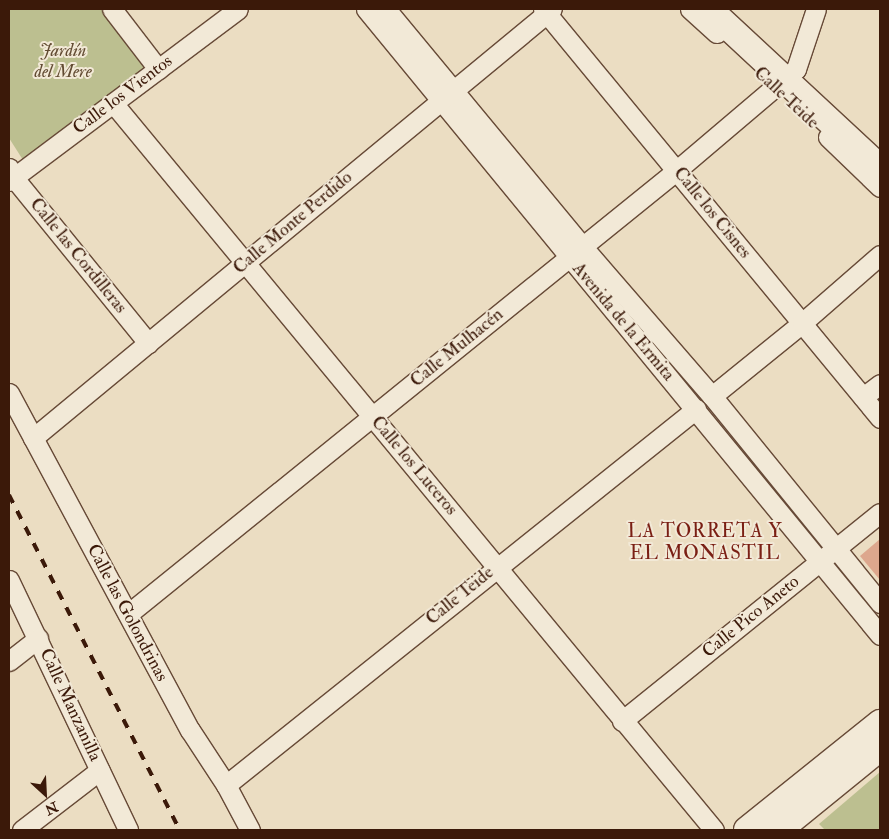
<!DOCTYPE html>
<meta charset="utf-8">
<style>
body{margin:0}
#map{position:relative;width:889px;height:839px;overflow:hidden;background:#ebddc2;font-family:"IM FELL Double Pica",serif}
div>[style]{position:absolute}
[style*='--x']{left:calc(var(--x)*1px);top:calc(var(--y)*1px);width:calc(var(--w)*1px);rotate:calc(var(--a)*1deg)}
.green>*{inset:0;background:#bcbf90}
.building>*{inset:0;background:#dda78d}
.roads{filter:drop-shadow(1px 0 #674a37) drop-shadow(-1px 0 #674a37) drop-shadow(0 1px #674a37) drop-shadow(0 -1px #674a37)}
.street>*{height:19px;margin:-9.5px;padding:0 9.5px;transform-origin:9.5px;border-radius:9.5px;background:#f2e9d7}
.secondary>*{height:26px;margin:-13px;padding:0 13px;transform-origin:13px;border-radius:13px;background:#f2e9d7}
.rail>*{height:4px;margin-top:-2px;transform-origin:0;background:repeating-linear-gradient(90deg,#3b1909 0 9px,transparent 0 18px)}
span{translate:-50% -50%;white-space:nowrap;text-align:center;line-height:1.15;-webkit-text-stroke:4px #f2e9d7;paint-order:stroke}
.park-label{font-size:18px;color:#624b32;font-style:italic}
.street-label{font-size:18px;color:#3b1909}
.neighbourhood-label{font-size:19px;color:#7a1f14;letter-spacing:1px}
.frame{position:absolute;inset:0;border:10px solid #3b1909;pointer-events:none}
.north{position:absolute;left:20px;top:769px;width:50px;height:50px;-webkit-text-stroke:4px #f2e9d7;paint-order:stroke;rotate:155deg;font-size:14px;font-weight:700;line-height:20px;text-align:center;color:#3b1909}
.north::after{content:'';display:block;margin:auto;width:18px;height:22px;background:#3b1909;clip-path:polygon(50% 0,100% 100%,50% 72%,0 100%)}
</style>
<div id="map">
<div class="green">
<i style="clip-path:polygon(9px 9px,101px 9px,145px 68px,23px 160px,9px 138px)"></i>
<i style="clip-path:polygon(880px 772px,880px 830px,825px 830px,819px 824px)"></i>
</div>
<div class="building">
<i style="clip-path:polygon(880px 539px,880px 580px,860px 556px)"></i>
</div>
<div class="roads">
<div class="street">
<i style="--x:112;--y:9;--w:76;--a:52.5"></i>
<i style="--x:366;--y:9;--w:810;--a:50.61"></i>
<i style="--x:386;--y:9;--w:308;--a:50.4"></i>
<i style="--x:582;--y:246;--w:198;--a:49.1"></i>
<i style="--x:712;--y:396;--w:267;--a:50.9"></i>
<i style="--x:543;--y:9;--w:530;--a:50.51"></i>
<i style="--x:690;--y:9;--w:36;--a:42"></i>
<i style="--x:113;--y:103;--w:943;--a:50.42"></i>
<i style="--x:828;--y:137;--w:72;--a:43.9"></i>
<i style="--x:9;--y:168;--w:11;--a:63"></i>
<i style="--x:14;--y:178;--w:213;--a:50.9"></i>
<i style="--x:9;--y:181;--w:286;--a:-36.9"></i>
<i style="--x:9;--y:393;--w:383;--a:61.8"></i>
<i style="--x:190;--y:730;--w:66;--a:56.8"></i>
<i style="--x:226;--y:785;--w:51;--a:61.9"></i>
<i style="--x:712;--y:396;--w:116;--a:-39"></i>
<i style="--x:802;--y:323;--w:103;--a:-41.1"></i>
<i style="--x:863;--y:397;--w:21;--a:-37"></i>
<i style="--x:33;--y:438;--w:673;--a:-39.58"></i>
<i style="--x:9;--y:580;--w:277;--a:64.5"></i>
<i style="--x:128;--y:614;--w:706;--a:-38.96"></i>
<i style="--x:677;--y:170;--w:156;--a:-40.3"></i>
<i style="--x:796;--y:69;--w:63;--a:-71.6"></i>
<i style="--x:9;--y:661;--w:37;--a:-38"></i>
<i style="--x:622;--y:721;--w:331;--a:-38.9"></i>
<i style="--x:226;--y:785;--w:602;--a:-38.66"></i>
<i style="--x:22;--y:830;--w:98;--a:-37.6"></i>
</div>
<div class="secondary">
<i style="--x:709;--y:9;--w:233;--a:42.9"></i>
<i style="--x:747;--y:830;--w:171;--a:-38.8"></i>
<i style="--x:779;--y:830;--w:130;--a:-39.1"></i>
</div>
</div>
<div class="rail">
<i style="--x:9;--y:495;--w:376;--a:63"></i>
</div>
<div class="park-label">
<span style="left:63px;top:62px">Jardín<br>del Mere</span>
</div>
<div class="street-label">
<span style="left:123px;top:95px;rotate:-37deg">Calle los Vientos</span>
<span style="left:786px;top:98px;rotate:43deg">Calle Teide</span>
<span style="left:712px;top:213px;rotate:51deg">Calle los Cisnes</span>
<span style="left:293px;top:223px;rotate:-40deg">Calle Monte Perdido</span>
<span style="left:78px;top:256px;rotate:51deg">Calle las Cordilleras</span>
<span style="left:623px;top:322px;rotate:50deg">Avenida de la Ermita</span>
<span style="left:457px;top:348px;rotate:-39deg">Calle Mulhacén</span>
<span style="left:414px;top:466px;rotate:50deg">Calle los Luceros</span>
<span style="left:460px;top:596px;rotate:-39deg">Calle Teide</span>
<span style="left:127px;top:613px;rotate:62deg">Calle las Golondrinas</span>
<span style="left:751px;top:617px;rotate:-39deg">Calle Pico Aneto</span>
<span style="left:70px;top:705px;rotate:65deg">Calle Manzanilla</span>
</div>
<div class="neighbourhood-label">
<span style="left:705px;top:543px">LA TORRETA Y<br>EL MONASTIL</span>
</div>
<div class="frame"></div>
<div class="north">N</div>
</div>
